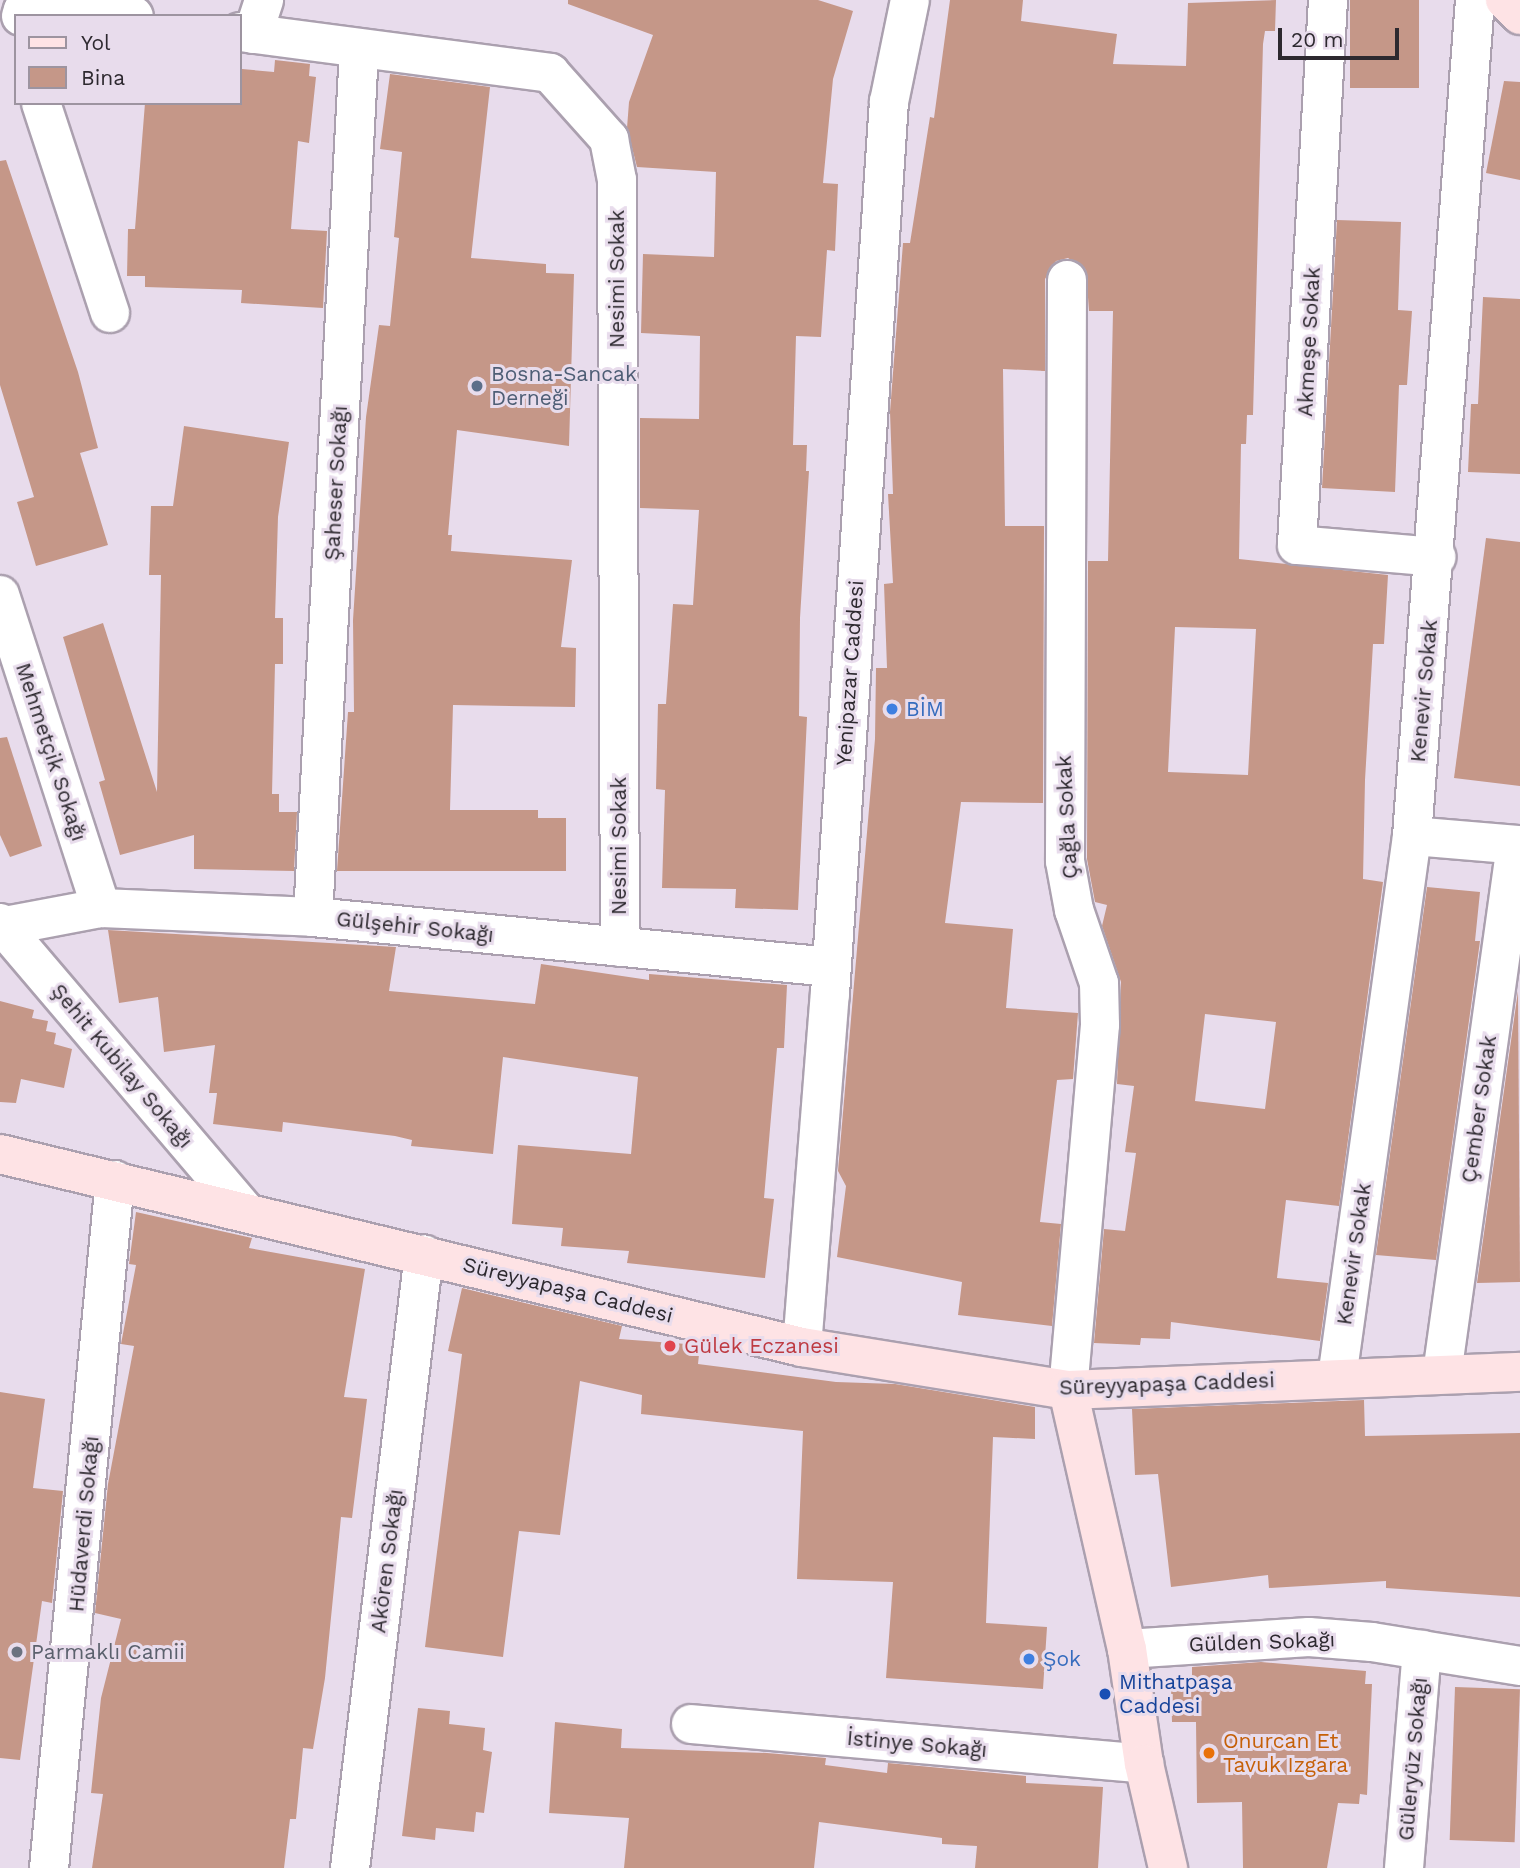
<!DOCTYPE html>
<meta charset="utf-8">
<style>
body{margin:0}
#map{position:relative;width:1520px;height:1868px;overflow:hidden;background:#e8dcec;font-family:"Work Sans",sans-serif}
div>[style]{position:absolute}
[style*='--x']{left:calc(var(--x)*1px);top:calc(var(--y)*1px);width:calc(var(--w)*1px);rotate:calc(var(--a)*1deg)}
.building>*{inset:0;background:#c59788;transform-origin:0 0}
.roads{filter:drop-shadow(2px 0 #aba0af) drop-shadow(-2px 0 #aba0af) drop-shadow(0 2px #aba0af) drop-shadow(0 -2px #aba0af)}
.street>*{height:38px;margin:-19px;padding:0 19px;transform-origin:19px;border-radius:19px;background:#fff}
.secondary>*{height:38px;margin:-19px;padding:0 19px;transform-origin:19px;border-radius:19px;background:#fee3e5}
.dots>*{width:19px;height:19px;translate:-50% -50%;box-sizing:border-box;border:4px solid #e8dcec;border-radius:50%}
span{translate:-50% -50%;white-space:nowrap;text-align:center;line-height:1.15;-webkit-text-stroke:6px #e8dcec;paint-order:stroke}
.street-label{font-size:21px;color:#2d292f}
.service-label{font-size:21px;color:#4e5e75}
.left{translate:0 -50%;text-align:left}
.shop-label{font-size:21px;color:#366cbe}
.health-label{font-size:21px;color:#be3a42}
.worship-label{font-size:21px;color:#5b616d}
.transit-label{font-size:21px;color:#164399}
.food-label{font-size:21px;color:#c56008}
.legend{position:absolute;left:14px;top:14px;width:228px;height:91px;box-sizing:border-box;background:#e8dcec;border:2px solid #9d94a0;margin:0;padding:9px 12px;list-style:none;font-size:21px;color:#2d292f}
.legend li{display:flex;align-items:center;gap:14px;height:35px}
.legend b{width:35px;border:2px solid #9d94a0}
.scale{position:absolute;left:1278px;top:28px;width:121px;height:32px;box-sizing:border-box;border:4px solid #2d292f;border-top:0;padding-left:9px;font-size:21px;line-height:24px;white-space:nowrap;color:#2d292f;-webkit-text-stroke:5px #e8dcec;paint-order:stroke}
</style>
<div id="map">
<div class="building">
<i style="clip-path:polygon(568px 0,818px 0,853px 11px,833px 79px,823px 183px,838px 184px,835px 251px,827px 250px,821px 337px,796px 336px,793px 445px,807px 445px,806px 471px,809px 471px,800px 618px,799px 716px,807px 717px,798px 910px,735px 908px,736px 889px,662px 888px,665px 790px,656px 789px,658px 704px,666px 704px,673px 604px,693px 605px,699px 510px,640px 508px,640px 418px,699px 419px,700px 336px,641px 333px,643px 254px,714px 257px,716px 172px,637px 167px,627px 128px,629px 102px,653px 35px,568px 4px)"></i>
<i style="clip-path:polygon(evenodd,950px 0,1023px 0,1021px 21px,1117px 34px,1113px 64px,1186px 66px,1188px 3px,1276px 0,1275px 31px,1265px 31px,1263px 44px,1253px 415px,1247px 415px,1246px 444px,1241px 444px,1239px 559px,1388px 575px,1384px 644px,1373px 644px,1365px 780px,1363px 879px,1383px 882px,1339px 1206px,1286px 1200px,1277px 1278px,1328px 1283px,1320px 1341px,1171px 1322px,1170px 1339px,1141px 1338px,1140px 1345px,1094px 1343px,1104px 1229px,1125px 1231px,1136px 1153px,1125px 1152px,1134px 1086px,1117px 1084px,1121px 982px,1102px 926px,1107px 905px,1095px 902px,1087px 859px,1088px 561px,1108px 561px,1113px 311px,1089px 311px,1086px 270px,1068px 258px,1056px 261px,1045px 279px,1045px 371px,1003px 369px,1005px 526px,1044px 526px,1043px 803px,961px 802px,945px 923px,1013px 929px,1006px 1008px,1078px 1013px,1073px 1079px,1057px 1080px,1040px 1222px,1061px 1224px,1052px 1326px,958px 1315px,962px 1282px,837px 1257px,846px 1186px,838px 1171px,875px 739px,876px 668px,887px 668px,884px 584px,893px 583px,888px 494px,893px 494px,890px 412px,903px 243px,910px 243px,930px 117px,934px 118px,950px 0,1175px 627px,1256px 629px,1248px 775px,1168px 772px,1175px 627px,950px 0,1205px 1014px,1276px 1022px,1265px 1109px,1195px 1101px,1205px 1014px)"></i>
<i style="left:1350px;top:0;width:69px;height:88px"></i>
<i style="clip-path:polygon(275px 60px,310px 64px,309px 76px,316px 77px,309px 143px,298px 141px,291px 229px,327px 231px,323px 308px,241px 303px,242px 290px,145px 287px,145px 276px,127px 276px,128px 229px,135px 229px,145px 103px,240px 103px,242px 69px,274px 72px)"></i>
<i style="clip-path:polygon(390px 74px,490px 87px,471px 258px,546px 264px,546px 273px,574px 274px,569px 446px,457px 430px,448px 535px,452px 535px,451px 551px,572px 560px,561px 647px,576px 648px,575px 707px,453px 705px,450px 810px,538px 810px,538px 818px,566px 818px,566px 871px,337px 871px,348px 712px,354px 712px,353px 620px,366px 417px,379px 325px,390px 326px,399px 238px,394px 237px,402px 152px,380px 149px)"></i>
<i style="clip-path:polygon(1504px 81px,1520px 82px,1520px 180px,1486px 173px)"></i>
<i style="clip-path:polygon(6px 160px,78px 372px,98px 448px,80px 453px,108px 545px,36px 566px,17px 502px,34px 497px,0 385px,0 161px)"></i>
<i style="clip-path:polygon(1337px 220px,1401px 222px,1398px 310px,1412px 311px,1407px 385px,1399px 385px,1395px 492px,1322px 488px)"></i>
<i style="clip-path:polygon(1483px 297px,1520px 299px,1520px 474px,1468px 472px,1471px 404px,1478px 404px)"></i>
<i style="clip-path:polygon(184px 426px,289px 442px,278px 517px,275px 618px,283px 618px,283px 664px,275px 664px,272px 794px,279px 794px,279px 812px,297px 812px,294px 871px,194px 869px,194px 835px,120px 855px,99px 782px,105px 780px,63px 637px,103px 623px,157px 792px,161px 575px,149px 575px,151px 506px,173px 506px)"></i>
<i style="clip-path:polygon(1486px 538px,1520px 542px,1520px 786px,1454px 778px)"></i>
<i style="clip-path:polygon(7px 737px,42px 846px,10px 857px,0 835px,0 738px)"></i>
<i style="clip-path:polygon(1427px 887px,1480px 892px,1475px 941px,1480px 941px,1436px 1260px,1376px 1255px)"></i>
<i style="clip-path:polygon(108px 930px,396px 947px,389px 991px,535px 1004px,541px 964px,649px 980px,649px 974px,787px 985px,784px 1048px,777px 1048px,764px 1198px,774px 1199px,765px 1278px,627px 1263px,629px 1251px,561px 1246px,563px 1228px,512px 1224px,518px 1145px,631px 1154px,638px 1077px,503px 1057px,493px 1154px,411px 1146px,412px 1140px,395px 1136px,283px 1122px,282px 1132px,213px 1124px,217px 1093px,209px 1093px,215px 1045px,164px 1052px,158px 997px,119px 1003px)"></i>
<i style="clip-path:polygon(1518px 991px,1520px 1282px,1477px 1283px)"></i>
<i style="clip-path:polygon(0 1001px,34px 1010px,32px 1018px,48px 1021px,46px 1031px,56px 1033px,54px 1044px,72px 1049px,64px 1088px,21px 1079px,16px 1103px,0 1102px)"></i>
<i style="clip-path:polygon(136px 1212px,252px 1238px,249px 1248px,365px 1269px,344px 1397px,367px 1399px,352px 1518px,341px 1517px,325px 1678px,313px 1749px,303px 1748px,296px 1819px,290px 1819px,284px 1868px,92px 1868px,103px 1794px,91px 1793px,101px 1698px,121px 1619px,95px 1613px,108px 1484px,134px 1346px,121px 1344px,136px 1265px,129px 1264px)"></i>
<i style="clip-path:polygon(462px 1288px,622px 1326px,619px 1339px,700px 1345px,698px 1364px,836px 1382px,895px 1384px,1035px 1407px,1035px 1439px,993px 1437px,986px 1623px,1047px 1627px,1043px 1689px,886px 1678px,893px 1582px,797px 1579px,803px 1431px,641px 1414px,642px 1395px,580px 1381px,560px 1535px,519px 1531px,503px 1657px,425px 1647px,462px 1354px,448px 1351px)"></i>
<i style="clip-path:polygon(0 1392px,45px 1399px,33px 1488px,63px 1491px,52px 1603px,42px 1601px,20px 1760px,0 1758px)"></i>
<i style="clip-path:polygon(1364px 1400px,1365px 1436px,1520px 1433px,1520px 1597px,1386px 1588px,1386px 1581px,1269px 1588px,1268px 1575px,1171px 1587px,1158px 1474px,1135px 1475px,1132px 1409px)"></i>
<i style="clip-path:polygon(1261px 1662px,1366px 1671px,1365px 1684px,1372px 1684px,1367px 1795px,1360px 1794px,1359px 1804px,1338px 1803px,1327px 1868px,1243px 1868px,1242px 1802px,1197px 1803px,1196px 1722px,1172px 1722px,1171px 1687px,1192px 1687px,1192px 1667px)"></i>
<i style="left:1455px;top:1687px;width:65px;height:153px;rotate:2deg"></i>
<i style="clip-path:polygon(418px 1708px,450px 1711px,449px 1724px,485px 1728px,483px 1750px,492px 1752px,484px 1813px,476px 1812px,474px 1832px,436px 1828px,435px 1840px,402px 1836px)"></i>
<i style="clip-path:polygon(555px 1722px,622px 1729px,621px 1748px,767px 1753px,826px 1758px,825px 1765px,887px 1773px,888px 1763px,1026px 1776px,1026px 1783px,1103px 1787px,1098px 1868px,975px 1868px,977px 1846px,942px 1844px,942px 1838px,819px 1822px,814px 1868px,624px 1868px,629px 1818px,549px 1813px)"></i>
</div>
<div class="roads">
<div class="street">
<i style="--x:1328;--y:0;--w:546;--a:93.26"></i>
<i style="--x:1297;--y:545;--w:140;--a:4.9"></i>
<i style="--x:21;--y:16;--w:6;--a:-72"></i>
<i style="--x:23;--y:10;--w:19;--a:-28"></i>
<i style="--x:40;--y:1;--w:95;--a:9.1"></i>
<i style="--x:240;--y:32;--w:313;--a:7.5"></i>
<i style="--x:550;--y:73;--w:89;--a:48.2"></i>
<i style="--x:609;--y:139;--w:42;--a:79"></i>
<i style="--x:617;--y:180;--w:767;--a:89.78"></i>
<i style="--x:253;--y:34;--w:36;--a:-72"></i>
<i style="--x:41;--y:103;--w:221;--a:71.8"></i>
<i style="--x:1067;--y:280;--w:581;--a:90.2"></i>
<i style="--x:1065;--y:861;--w:50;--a:79.6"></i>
<i style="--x:1074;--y:910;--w:77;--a:71.1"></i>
<i style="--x:1099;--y:983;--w:42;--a:88.6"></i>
<i style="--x:1100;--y:1025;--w:366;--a:95"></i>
<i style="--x:0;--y:595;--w:329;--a:72.1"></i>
<i style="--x:1412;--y:836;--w:108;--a:4.8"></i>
<i style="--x:313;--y:917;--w:868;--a:-86.96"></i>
<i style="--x:0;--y:923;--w:377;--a:49.6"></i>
<i style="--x:0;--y:927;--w:103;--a:-10.7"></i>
<i style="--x:101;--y:908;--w:212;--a:2.4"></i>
<i style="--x:313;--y:917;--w:519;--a:5.52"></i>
<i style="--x:802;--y:1347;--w:354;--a:-85.5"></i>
<i style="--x:830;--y:994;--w:894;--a:-86.22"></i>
<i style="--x:889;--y:102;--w:104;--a:-78.4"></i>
<i style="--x:1442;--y:1374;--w:534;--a:-82.04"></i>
<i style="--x:1337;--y:1378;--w:547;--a:-82.12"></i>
<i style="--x:1412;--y:836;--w:838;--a:-85.69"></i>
<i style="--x:1127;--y:1649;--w:182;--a:-3.8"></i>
<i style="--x:1309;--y:1637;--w:63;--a:4.5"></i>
<i style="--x:1372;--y:1642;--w:150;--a:9.2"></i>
<i style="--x:691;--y:1724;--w:455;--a:5"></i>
<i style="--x:49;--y:1868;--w:691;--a:-84.52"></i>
<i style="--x:350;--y:1868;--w:618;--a:-83.13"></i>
<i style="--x:1404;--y:1868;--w:219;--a:-85.3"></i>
</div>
<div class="secondary">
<i style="--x:1505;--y:0;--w:21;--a:45"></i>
<i style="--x:0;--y:1154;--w:825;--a:13.53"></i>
<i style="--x:802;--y:1347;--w:269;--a:9.2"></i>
<i style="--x:1068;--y:1390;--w:452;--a:-2.3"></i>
<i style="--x:1068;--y:1390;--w:266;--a:77.2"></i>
<i style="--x:1127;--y:1649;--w:116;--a:81.6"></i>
<i style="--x:1144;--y:1764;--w:107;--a:77"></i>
</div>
</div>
<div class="dots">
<i style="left:477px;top:386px;background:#5c6f8a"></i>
<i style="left:892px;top:709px;background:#3f7fe0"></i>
<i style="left:670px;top:1346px;background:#e0444e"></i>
<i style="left:17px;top:1652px;background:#6b7280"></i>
<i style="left:1029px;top:1659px;background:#3f7fe0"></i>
<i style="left:1105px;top:1694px;background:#1a4fb4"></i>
<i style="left:1209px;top:1753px;background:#e8710a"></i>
</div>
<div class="street-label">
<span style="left:617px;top:279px;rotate:-90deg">Nesimi Sokak</span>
<span style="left:1309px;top:342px;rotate:-87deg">Akmeşe Sokak</span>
<span style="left:336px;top:483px;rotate:-87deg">Şaheser Sokağı</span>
<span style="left:850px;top:673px;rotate:-86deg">Yenipazar Caddesi</span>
<span style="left:1424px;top:691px;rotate:-85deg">Kenevir Sokak</span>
<span style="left:51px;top:752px;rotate:72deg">Mehmetçik Sokağı</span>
<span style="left:1067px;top:817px;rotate:-93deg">Çağla Sokak</span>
<span style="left:619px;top:846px;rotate:-90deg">Nesimi Sokak</span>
<span style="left:415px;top:927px;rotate:6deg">Gülşehir Sokağı</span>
<span style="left:122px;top:1066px;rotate:50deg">Şehit Kubilay Sokağı</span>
<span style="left:1479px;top:1109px;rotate:-82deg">Çember Sokak</span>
<span style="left:1354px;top:1254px;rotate:-82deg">Kenevir Sokak</span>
<span style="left:568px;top:1290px;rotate:14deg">Süreyyapaşa Caddesi</span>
<span style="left:1167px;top:1384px;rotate:-2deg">Süreyyapaşa Caddesi</span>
<span style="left:84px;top:1524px;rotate:-85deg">Hüdaverdi Sokağı</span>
<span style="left:387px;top:1561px;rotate:-83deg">Akören Sokağı</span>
<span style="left:1262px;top:1642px;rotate:-2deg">Gülden Sokağı</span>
<span style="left:917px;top:1744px;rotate:5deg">İstinye Sokağı</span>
<span style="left:1413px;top:1759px;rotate:-85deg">Güleryüz Sokağı</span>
</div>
<div class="service-label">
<span class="left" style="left:491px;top:386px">Bosna-Sancak<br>Derneği</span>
</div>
<div class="shop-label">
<span class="left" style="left:906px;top:709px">BİM</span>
<span class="left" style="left:1043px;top:1659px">Şok</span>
</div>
<div class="health-label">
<span class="left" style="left:684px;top:1346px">Gülek Eczanesi</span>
</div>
<div class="worship-label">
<span class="left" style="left:31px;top:1652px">Parmaklı Camii</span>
</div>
<div class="transit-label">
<span class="left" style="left:1119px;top:1694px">Mi̇thatpaşa<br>Caddesi̇</span>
</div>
<div class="food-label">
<span class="left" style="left:1223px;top:1753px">Onurcan Et<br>Tavuk Izgara</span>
</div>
<ul class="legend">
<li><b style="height:9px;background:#fee3e5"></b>Yol</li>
<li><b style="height:19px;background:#c59788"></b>Bina</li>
</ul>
<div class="scale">20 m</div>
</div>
